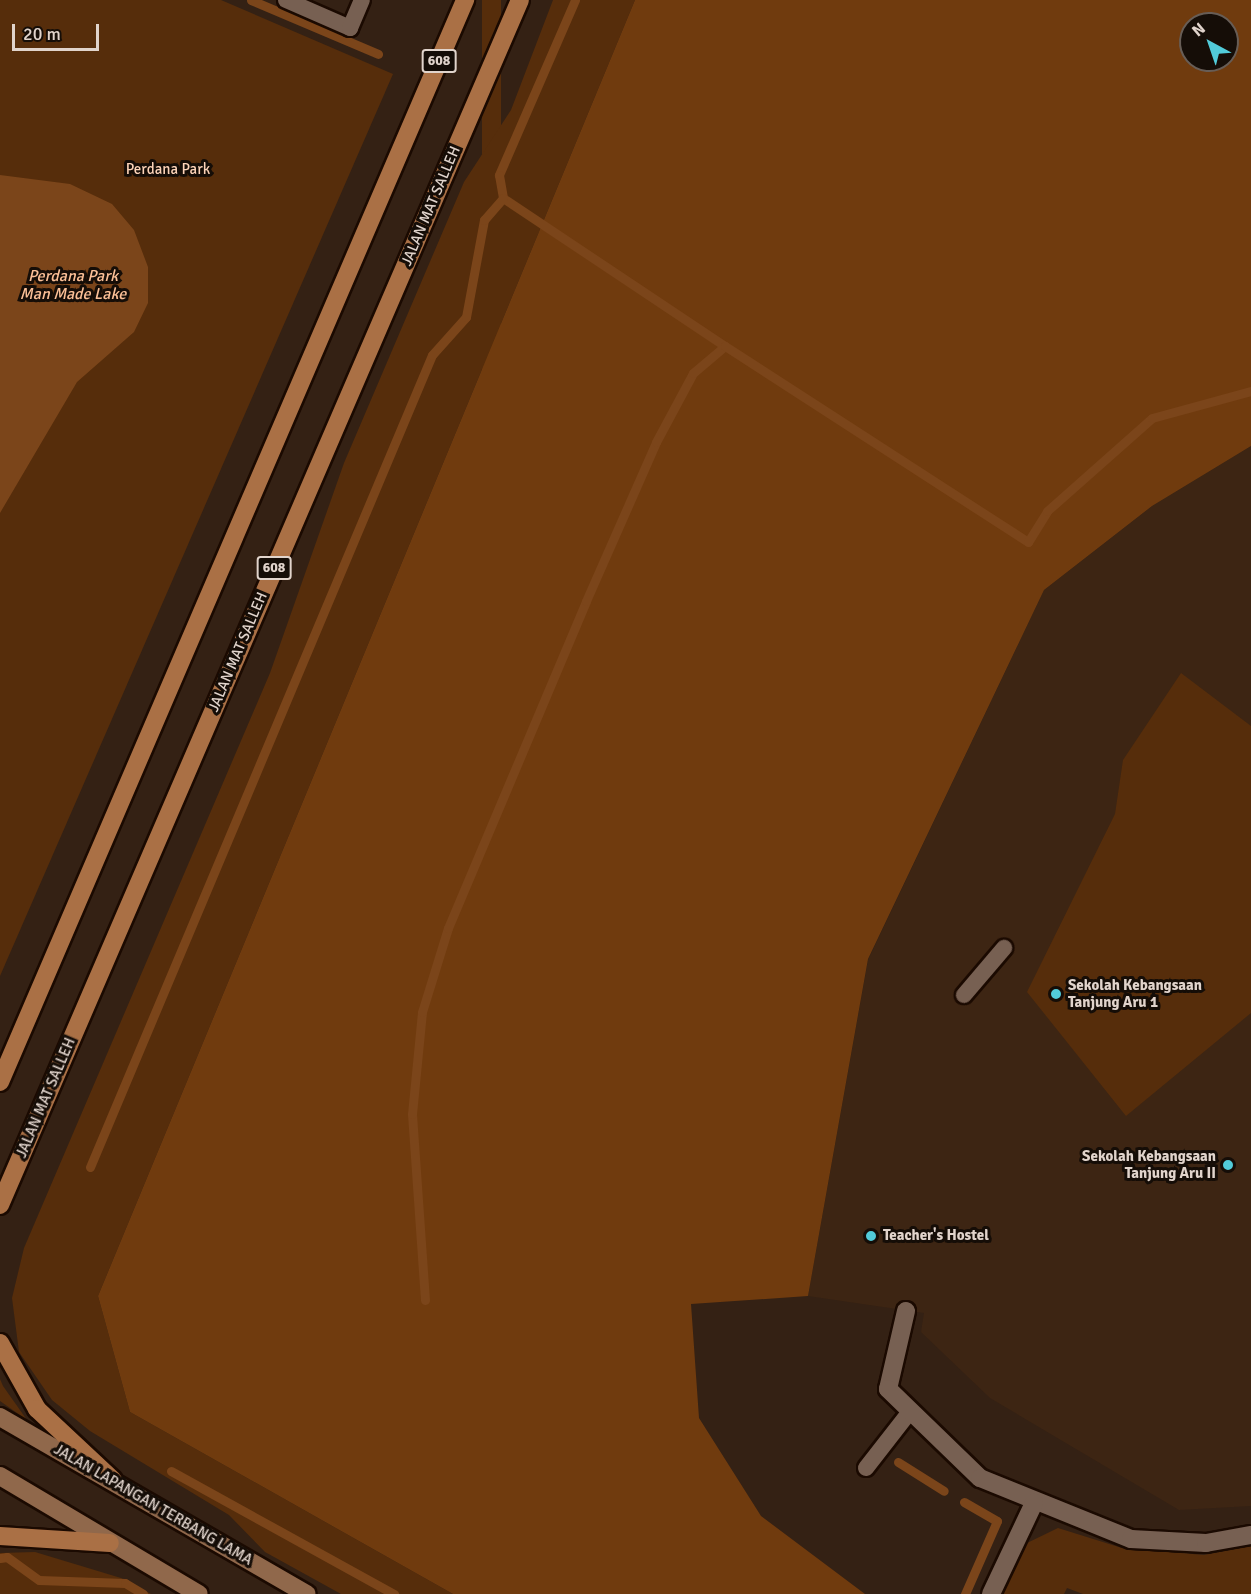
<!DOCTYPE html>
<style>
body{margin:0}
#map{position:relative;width:1251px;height:1594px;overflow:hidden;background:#342114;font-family:Signika,sans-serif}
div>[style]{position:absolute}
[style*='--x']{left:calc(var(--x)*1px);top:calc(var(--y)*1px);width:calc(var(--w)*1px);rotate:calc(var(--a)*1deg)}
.built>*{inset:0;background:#3d2513}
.green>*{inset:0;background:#562d0b;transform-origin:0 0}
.forest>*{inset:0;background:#703b0e}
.water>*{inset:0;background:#7b451a}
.stream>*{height:9px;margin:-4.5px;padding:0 4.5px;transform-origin:4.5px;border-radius:4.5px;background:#7b451a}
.roads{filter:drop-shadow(2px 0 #1b0a01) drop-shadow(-2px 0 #1b0a01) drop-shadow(0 2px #1b0a01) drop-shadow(0 -2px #1b0a01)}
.lane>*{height:16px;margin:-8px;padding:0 8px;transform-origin:8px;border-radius:8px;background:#776052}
.street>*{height:18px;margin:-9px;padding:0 9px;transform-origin:9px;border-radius:9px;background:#776052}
.secondary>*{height:18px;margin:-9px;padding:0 9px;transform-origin:9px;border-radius:9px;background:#90684b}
.primary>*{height:18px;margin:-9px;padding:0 9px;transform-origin:9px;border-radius:9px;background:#aa7045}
.dots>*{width:16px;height:16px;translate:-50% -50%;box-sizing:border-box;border:3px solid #150d07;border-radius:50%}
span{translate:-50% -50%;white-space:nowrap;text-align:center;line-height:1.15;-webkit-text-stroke:6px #150d07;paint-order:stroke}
.shield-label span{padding:2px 4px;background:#150d07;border:2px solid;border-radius:4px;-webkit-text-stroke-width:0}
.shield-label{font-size:14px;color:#e1d4cc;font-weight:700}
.park-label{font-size:15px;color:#fcd3b8}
.street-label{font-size:15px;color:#e1d4cc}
.poi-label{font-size:15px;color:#e1d4cc;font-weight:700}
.left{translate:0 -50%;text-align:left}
.right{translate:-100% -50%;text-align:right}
.water-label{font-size:16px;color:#fcc097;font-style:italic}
.north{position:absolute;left:1179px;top:12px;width:60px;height:60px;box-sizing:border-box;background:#150d07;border:2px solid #675d56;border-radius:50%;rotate:320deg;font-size:16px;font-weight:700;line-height:24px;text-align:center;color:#e1d4cc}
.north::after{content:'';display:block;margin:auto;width:21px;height:27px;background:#52cbd9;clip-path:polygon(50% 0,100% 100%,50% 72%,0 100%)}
.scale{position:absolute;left:12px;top:24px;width:87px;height:27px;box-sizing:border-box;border:3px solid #e1d4cc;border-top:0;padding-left:8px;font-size:18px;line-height:21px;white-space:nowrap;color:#e1d4cc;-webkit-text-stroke:4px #150d07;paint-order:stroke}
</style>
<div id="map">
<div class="built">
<i style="clip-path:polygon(1251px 446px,1251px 1506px,1179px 1510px,990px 1398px,921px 1332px,924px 1313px,808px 1296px,868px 960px,1044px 590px,1152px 506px)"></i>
</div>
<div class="green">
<i style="clip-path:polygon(0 0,221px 0,393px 74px,0 976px)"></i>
<i style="left:482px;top:0;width:19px;height:1219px"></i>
<i style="clip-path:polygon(553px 0,635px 0,98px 1296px,130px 1412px,453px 1594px,341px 1594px,265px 1552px,229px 1515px,90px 1431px,52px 1400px,19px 1352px,12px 1298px,24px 1248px,270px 673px,344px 463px,464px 182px,511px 110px)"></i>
<i style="clip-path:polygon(1181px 673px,1251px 726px,1251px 1013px,1126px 1116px,1027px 992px,1115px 814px,1123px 760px)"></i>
<i style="clip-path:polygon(0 1379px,3px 1386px,27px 1420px,0 1401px)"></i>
<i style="clip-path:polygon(1058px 1528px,1122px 1548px,1204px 1555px,1251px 1546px,1251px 1594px,1083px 1594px,1067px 1588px,1064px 1594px,1002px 1594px,1025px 1544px)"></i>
<i style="clip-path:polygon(35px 1552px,121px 1578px,151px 1594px,0 1594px,0 1553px)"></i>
</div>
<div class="forest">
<i style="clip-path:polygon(evenodd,635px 0,1251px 0,1251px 446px,1152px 506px,1044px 590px,868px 959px,808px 1296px,691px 1304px,699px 1418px,761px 1516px,865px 1594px,453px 1594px,130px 1412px,98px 1296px,635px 0,1191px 24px,1227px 24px,1227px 60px,1191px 60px,1191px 24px)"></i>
</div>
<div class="water">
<i style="clip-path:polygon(0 175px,70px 184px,112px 204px,134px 230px,148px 267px,148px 303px,134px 332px,77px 382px,0 513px)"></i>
</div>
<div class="stream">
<i style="--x:251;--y:0;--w:138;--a:23"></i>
<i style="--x:575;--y:0;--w:191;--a:113.5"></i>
<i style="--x:499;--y:175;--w:23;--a:80"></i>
<i style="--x:503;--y:198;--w:267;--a:33.7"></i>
<i style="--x:90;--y:1167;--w:881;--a:-67.16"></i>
<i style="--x:432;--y:355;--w:51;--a:-48.2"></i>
<i style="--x:466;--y:317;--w:99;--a:-79.5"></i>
<i style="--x:484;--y:220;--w:29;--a:-49"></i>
<i style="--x:425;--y:1300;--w:186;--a:-94"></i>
<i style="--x:412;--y:1114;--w:102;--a:-84.4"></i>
<i style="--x:422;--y:1012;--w:88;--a:-72.8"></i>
<i style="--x:448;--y:928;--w:355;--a:-67.1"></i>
<i style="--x:586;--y:601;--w:174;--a:-66.2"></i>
<i style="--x:656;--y:442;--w:78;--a:-61.8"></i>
<i style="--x:693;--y:373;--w:42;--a:-40.2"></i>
<i style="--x:725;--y:346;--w:361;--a:32.9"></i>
<i style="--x:1028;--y:542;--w:36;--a:-58"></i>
<i style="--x:1047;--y:511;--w:140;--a:-41.5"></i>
<i style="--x:1152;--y:418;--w:103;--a:-15.3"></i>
<i style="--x:898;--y:1462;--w:54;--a:32.2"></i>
<i style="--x:171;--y:1471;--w:255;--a:28.9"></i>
<i style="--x:964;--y:1502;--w:38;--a:30"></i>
<i style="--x:997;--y:1521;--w:80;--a:113.7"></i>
<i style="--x:0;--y:1558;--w:7;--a:-8"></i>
<i style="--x:7;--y:1557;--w:39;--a:36"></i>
<i style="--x:39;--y:1580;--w:86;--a:2"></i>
<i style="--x:125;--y:1583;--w:21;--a:31"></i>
</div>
<div class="roads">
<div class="lane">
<i style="--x:286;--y:0;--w:70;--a:23.6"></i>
<i style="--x:350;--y:28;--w:30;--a:-67"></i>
<i style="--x:964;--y:995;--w:62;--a:-49.6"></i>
<i style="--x:866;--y:1468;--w:68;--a:-52.1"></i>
</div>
<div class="street">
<i style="--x:906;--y:1311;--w:80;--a:103"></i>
<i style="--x:888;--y:1389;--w:128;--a:44.1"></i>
<i style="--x:980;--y:1478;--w:163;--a:22"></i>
<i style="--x:1131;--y:1539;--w:75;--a:3.1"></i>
<i style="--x:1206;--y:1543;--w:46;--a:-10.1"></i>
<i style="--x:991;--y:1594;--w:101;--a:-64.7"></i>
</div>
<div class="secondary">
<i style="--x:0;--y:1417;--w:354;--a:30"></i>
<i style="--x:0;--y:1476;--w:231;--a:30.7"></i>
</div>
<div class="primary">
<i style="--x:0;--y:1082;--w:1178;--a:-66.74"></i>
<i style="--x:0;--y:1205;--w:1312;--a:-66.66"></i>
<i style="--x:0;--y:1343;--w:76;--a:60.7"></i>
<i style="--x:37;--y:1409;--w:104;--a:43.1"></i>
<i style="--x:0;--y:1536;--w:110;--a:3.6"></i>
</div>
</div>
<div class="dots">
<i style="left:1056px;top:994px;background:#52cbd9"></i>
<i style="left:1228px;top:1165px;background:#52cbd9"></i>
<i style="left:871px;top:1236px;background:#52cbd9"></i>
</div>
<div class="shield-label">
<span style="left:439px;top:61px">608</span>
<span style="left:274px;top:568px">608</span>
</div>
<div class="park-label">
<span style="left:168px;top:170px">Perdana Park</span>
</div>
<div class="street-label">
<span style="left:431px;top:206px;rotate:-67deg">JALAN MAT SALLEH</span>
<span style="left:238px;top:652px;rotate:-67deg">JALAN MAT SALLEH</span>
<span style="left:46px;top:1098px;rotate:-67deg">JALAN MAT SALLEH</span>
<span style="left:153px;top:1505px;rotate:30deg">JALAN LAPANGAN TERBANG LAMA</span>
</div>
<div class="poi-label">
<span class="left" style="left:1068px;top:994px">Sekolah Kebangsaan<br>Tanjung Aru 1</span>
<span class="right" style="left:1216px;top:1165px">Sekolah Kebangsaan<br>Tanjung Aru II</span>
<span class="left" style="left:883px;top:1236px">Teacher's Hostel</span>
</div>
<div class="water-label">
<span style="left:73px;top:285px">Perdana Park<br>Man Made Lake</span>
</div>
<div class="north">N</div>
<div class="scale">20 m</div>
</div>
